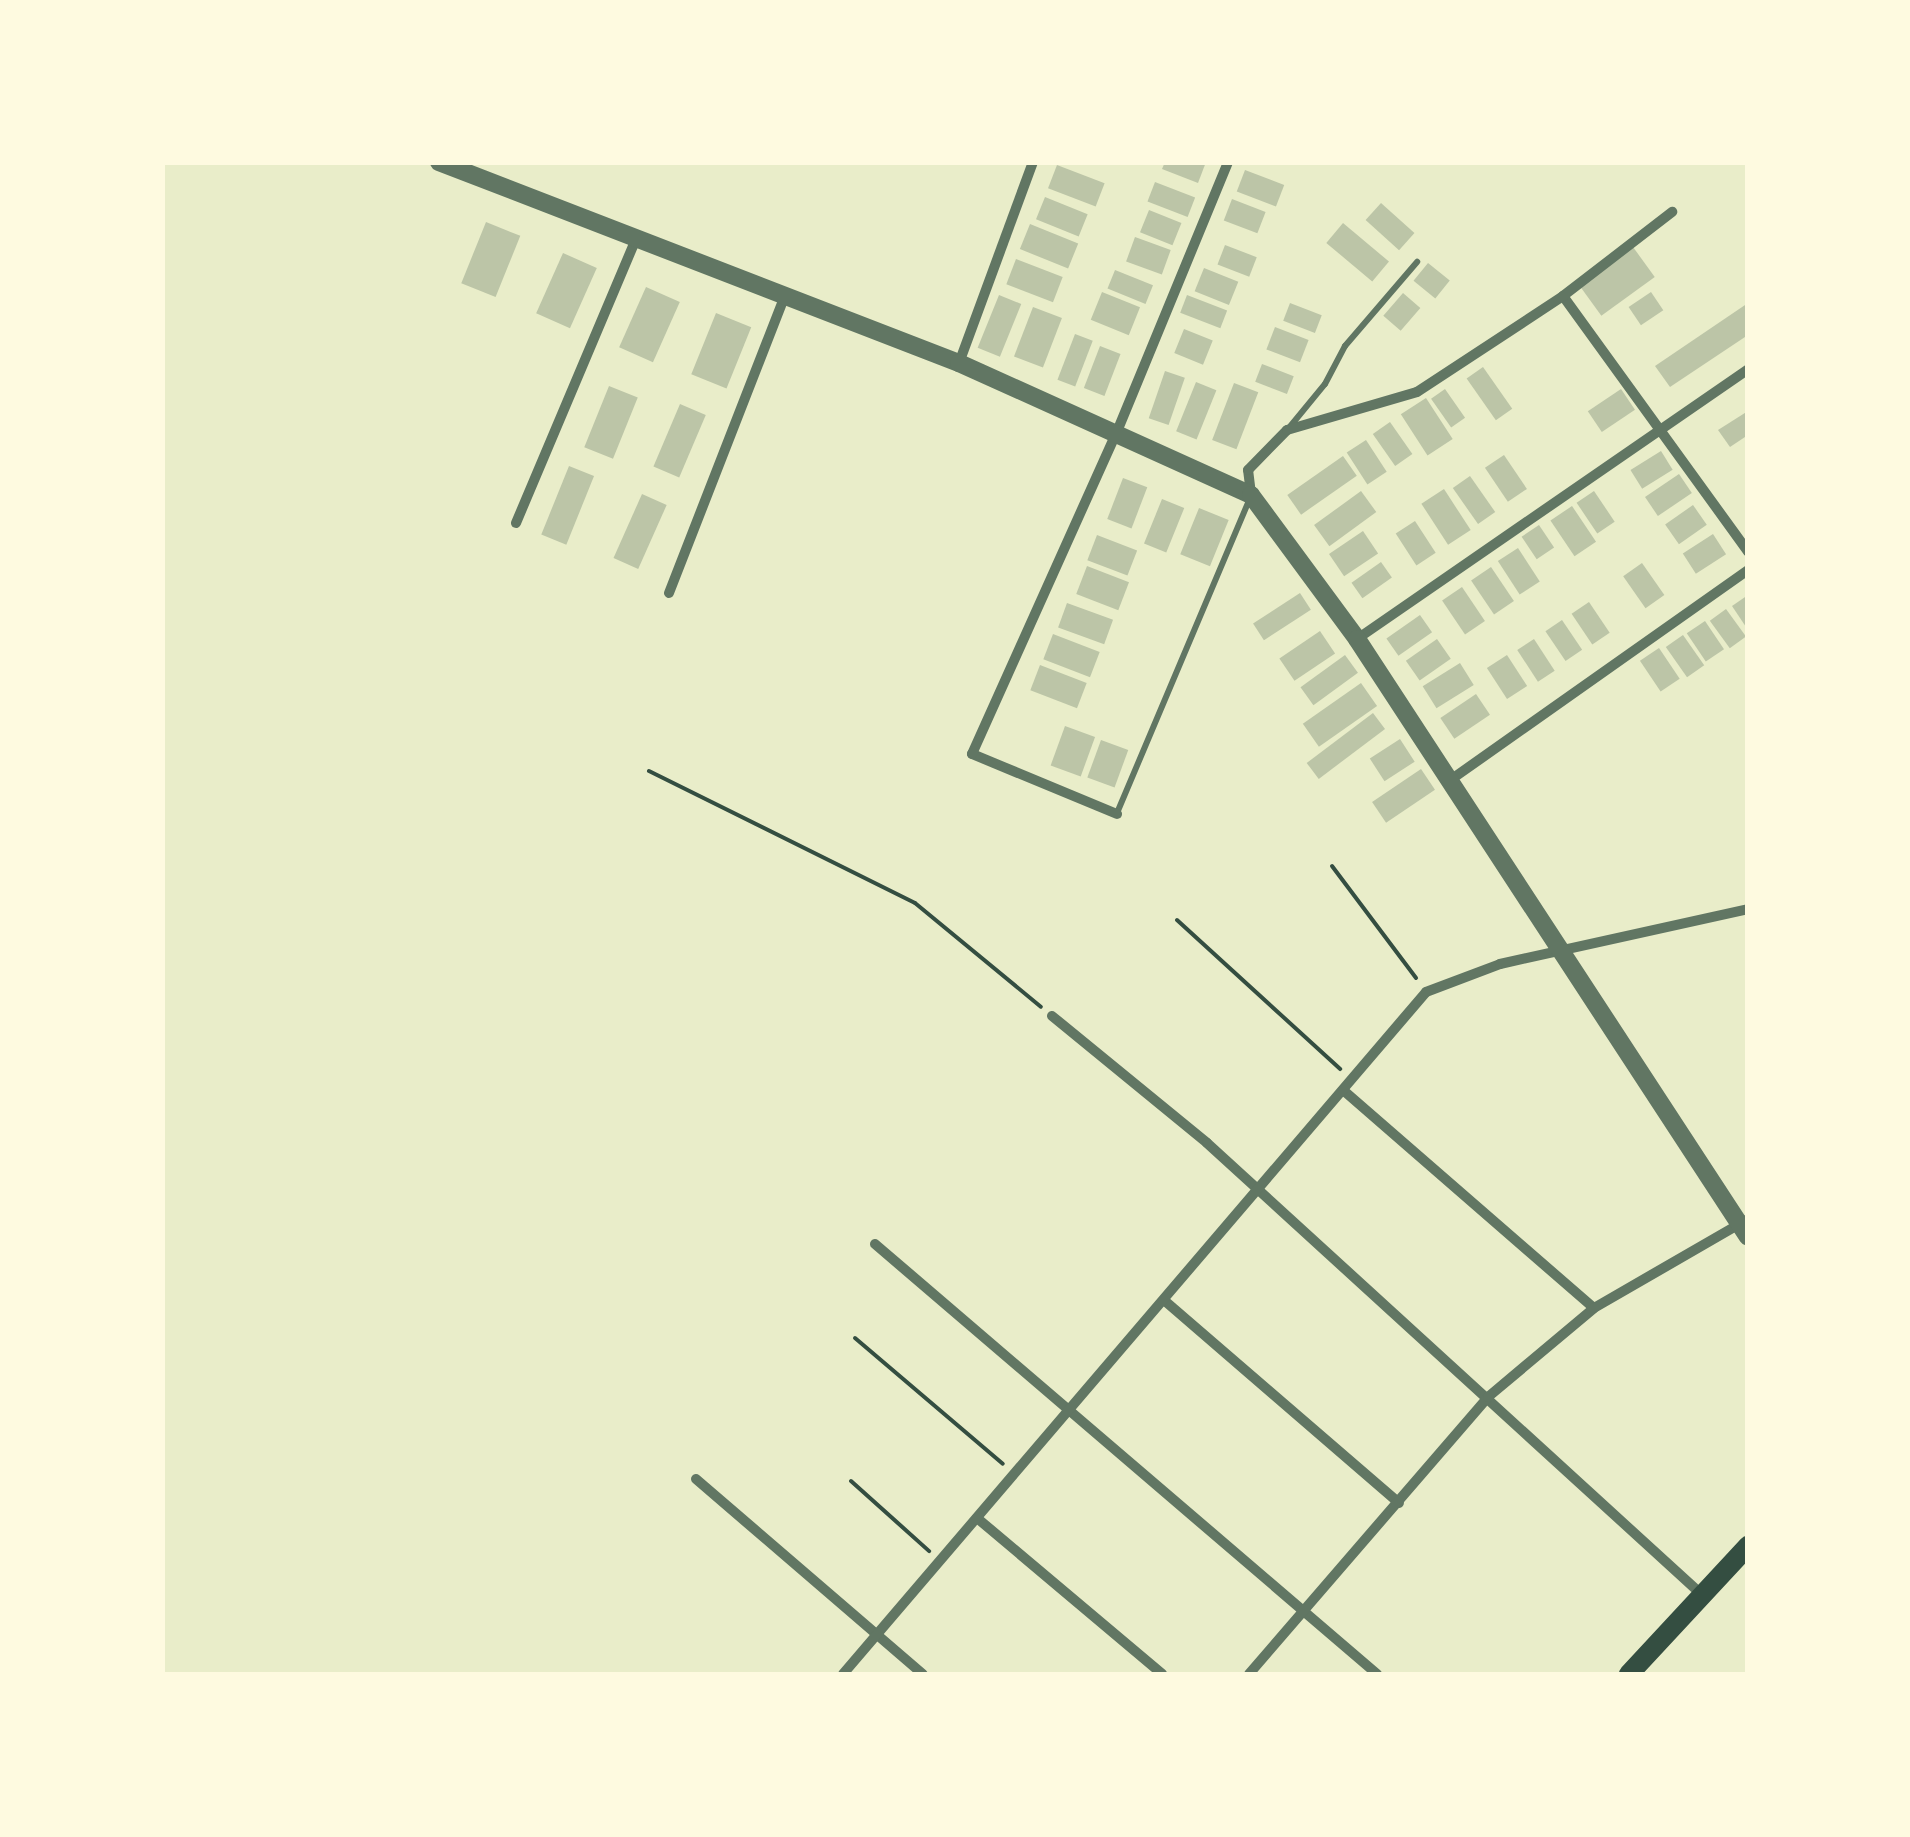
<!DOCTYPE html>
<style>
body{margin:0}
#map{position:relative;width:1910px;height:1837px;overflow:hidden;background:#e9edc9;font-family:Commissioner,sans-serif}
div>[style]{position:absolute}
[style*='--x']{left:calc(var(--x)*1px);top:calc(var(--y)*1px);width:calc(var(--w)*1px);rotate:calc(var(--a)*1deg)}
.building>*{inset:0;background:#bcc5a7;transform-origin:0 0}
.path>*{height:4px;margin:-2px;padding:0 2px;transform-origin:2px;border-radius:2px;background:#344e41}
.service>*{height:6px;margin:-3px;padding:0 3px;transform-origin:3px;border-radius:3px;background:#617663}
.minor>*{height:10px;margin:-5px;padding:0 5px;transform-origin:5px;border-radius:5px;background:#617663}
.tertiary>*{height:18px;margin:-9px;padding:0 9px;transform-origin:9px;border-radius:9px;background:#617663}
.secondary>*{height:20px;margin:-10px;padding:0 10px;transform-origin:10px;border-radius:10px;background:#344e41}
span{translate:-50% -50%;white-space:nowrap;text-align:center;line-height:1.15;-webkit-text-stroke:10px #fefae0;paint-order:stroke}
.frame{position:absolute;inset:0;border:165px solid #fefae0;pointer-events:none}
</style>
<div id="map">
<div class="building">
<i style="clip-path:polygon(1165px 162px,1206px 162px,1198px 183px,1162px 169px)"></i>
<i style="left:1057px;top:165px;width:51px;height:25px;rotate:21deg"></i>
<i style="left:1245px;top:170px;width:42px;height:23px;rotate:21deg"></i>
<i style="left:1155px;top:182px;width:43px;height:21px;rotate:21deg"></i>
<i style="left:1045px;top:197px;width:46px;height:24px;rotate:22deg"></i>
<i style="left:1232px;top:199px;width:36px;height:23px;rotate:21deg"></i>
<i style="left:1381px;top:203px;width:45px;height:23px;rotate:42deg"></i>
<i style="left:1149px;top:210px;width:35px;height:24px;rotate:22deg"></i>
<i style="left:486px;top:222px;width:37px;height:66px;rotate:22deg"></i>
<i style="left:1343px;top:223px;width:60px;height:26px;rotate:40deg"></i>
<i style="left:1030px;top:224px;width:52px;height:27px;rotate:22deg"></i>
<i style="left:1135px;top:237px;width:38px;height:26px;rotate:20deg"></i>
<i style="left:1225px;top:245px;width:34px;height:21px;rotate:21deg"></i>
<i style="left:1633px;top:247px;width:37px;height:66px;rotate:54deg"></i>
<i style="left:563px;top:253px;width:37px;height:66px;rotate:24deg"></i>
<i style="left:1016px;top:259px;width:50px;height:27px;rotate:21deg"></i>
<i style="left:1428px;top:263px;width:28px;height:23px;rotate:39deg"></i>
<i style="left:1204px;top:268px;width:37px;height:25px;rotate:22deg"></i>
<i style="left:1115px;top:270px;width:41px;height:20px;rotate:22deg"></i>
<i style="left:646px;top:287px;width:37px;height:66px;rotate:24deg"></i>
<i style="left:1102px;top:292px;width:41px;height:30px;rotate:22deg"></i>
<i style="left:1651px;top:292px;width:22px;height:27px;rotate:56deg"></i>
<i style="left:1403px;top:293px;width:23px;height:30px;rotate:41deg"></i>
<i style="left:999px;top:295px;width:24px;height:57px;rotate:22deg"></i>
<i style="left:1187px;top:295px;width:43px;height:19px;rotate:21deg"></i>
<i style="left:1290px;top:303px;width:34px;height:19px;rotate:21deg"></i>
<i style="clip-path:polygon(1748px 303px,1748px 335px,1670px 387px,1655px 366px)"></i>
<i style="left:1033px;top:307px;width:31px;height:53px;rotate:21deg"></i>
<i style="left:716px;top:313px;width:38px;height:66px;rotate:22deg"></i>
<i style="left:1275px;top:327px;width:36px;height:24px;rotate:21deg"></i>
<i style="left:1184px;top:329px;width:31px;height:26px;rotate:22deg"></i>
<i style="left:1075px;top:334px;width:19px;height:49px;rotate:21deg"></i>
<i style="left:1100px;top:346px;width:22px;height:45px;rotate:21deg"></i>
<i style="left:1262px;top:364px;width:34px;height:19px;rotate:21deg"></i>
<i style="left:1483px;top:367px;width:51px;height:20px;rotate:55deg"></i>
<i style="left:1165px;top:371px;width:21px;height:50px;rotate:19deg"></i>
<i style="left:1196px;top:382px;width:22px;height:53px;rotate:22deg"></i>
<i style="left:1234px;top:383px;width:26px;height:61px;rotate:21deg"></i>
<i style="left:609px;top:386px;width:31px;height:66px;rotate:22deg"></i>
<i style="left:1445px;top:389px;width:35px;height:17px;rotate:55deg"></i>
<i style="left:1621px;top:389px;width:25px;height:40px;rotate:56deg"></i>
<i style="left:1426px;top:398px;width:49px;height:30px;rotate:57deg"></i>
<i style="left:680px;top:404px;width:28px;height:68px;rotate:23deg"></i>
<i style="clip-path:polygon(1748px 411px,1748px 435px,1730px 447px,1718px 430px)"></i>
<i style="left:1390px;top:422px;width:39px;height:21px;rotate:55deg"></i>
<i style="left:1366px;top:440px;width:38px;height:23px;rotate:57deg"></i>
<i style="left:1661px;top:451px;width:22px;height:36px;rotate:58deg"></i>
<i style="left:1504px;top:455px;width:41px;height:23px;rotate:56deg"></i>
<i style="left:1343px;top:456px;width:24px;height:68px;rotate:55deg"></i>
<i style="left:569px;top:466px;width:27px;height:74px;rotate:22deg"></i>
<i style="left:1679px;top:474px;width:23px;height:41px;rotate:56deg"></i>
<i style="left:1470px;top:476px;width:44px;height:21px;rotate:55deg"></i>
<i style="left:1123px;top:478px;width:26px;height:44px;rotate:21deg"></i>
<i style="left:1444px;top:489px;width:49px;height:27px;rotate:57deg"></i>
<i style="left:1361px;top:491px;width:26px;height:58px;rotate:54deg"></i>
<i style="left:1594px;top:491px;width:37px;height:21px;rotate:56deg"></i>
<i style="left:642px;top:494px;width:27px;height:70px;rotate:24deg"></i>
<i style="left:1162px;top:499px;width:24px;height:48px;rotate:22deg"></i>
<i style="left:1693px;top:505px;width:24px;height:34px;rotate:55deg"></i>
<i style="left:1572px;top:506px;width:43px;height:26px;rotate:56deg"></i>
<i style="left:1199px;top:508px;width:32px;height:50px;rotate:22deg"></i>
<i style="left:1415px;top:521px;width:38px;height:23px;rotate:57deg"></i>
<i style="left:1539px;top:525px;width:27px;height:21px;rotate:56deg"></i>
<i style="left:1363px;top:531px;width:27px;height:41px;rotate:56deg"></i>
<i style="left:1713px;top:534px;width:24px;height:36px;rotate:57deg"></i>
<i style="left:1097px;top:535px;width:43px;height:27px;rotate:21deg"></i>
<i style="left:1518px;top:548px;width:40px;height:24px;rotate:57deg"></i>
<i style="left:1381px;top:562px;width:19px;height:36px;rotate:55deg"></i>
<i style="left:1642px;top:563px;width:39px;height:23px;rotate:55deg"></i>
<i style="left:1087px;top:566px;width:45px;height:30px;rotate:21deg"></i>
<i style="left:1491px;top:567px;width:41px;height:24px;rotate:56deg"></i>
<i style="left:1462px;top:587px;width:41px;height:24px;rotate:56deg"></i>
<i style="left:1300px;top:593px;width:20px;height:56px;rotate:57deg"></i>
<i style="clip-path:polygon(1748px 595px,1748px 630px,1732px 606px)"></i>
<i style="left:1589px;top:602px;width:37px;height:21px;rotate:56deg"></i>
<i style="left:1067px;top:603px;width:49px;height:26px;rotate:20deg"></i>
<i style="left:1726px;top:609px;width:34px;height:20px;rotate:54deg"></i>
<i style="left:1420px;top:615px;width:21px;height:41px;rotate:55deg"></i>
<i style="left:1562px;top:620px;width:36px;height:20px;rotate:56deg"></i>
<i style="left:1705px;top:621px;width:34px;height:22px;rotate:56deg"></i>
<i style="left:1320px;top:631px;width:27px;height:49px;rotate:56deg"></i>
<i style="left:1053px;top:634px;width:50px;height:27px;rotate:21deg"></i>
<i style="left:1683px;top:635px;width:37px;height:21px;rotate:55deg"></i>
<i style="left:1437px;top:639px;width:24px;height:38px;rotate:55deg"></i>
<i style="left:1534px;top:639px;width:38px;height:20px;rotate:57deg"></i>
<i style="left:1659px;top:648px;width:37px;height:23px;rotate:56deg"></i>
<i style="left:1345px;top:655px;width:22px;height:55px;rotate:54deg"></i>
<i style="left:1507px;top:655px;width:37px;height:24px;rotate:57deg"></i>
<i style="left:1460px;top:663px;width:26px;height:44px;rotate:58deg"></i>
<i style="left:1040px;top:665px;width:50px;height:27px;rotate:21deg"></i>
<i style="left:1361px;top:683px;width:28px;height:71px;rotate:55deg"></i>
<i style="left:1476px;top:694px;width:25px;height:43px;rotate:56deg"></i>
<i style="left:1373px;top:713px;width:20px;height:83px;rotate:53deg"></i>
<i style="left:1065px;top:726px;width:32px;height:42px;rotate:20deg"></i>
<i style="left:1400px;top:739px;width:27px;height:36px;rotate:57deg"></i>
<i style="left:1101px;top:740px;width:29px;height:40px;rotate:20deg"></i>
<i style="left:1421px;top:769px;width:25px;height:59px;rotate:56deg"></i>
</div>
<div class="path">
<i style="--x:649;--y:771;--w:297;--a:26.4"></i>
<i style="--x:915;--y:903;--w:163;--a:39.5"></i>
<i style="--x:1332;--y:866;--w:140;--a:53.1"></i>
<i style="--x:1177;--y:920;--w:221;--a:42.4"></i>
<i style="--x:855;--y:1338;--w:194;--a:40.4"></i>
<i style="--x:851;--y:1481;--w:105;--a:41.9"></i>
</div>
<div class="service">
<i style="--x:1288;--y:429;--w:58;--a:-50.6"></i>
<i style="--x:1325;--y:384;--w:43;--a:-62.2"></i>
<i style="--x:1345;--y:346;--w:111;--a:-49.4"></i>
<i style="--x:1117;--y:813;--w:342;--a:-67.1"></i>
</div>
<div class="minor">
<i style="--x:1563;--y:296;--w:316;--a:54.1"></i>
<i style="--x:959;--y:363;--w:214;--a:-69.8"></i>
<i style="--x:1251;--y:494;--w:24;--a:-97"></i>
<i style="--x:1248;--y:470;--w:56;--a:-45.7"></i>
<i style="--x:1287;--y:430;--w:135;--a:-16.3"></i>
<i style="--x:1417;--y:392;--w:175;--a:-33.3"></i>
<i style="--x:1563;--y:296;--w:138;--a:-37.6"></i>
<i style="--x:516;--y:523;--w:311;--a:-67.1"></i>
<i style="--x:669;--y:593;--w:319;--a:-68.7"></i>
<i style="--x:1357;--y:639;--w:475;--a:-34.6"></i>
<i style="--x:1449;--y:781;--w:366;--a:-35.2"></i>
<i style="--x:1117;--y:814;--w:157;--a:-157.5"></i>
<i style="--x:972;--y:754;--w:351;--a:-65.8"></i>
<i style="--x:1116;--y:434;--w:294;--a:-67.6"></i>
<i style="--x:1052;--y:1016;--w:200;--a:39.3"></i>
<i style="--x:1207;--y:1143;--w:669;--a:42.39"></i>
<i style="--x:1343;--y:1090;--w:332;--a:41"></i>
<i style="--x:875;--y:1244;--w:661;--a:40.58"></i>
<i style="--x:1165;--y:1301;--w:309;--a:40.8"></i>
<i style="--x:696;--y:1479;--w:299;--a:40.7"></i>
<i style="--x:977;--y:1518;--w:242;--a:40.1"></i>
<i style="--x:843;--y:1674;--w:897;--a:-49.47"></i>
<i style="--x:1426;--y:992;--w:79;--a:-20.7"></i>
<i style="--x:1500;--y:964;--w:254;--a:-12.5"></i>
<i style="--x:1249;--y:1674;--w:366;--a:-49.2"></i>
<i style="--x:1488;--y:1397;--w:138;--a:-40"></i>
<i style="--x:1594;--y:1308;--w:178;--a:-30"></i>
</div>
<div class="tertiary">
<i style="--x:439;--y:162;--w:557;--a:21.13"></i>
<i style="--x:959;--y:363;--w:320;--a:24.3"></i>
<i style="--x:1251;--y:495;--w:179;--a:53.6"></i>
<i style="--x:1357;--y:639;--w:714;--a:56.82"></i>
</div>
<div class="secondary">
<i style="--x:1629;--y:1674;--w:175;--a:-47.1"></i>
</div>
<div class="frame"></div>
</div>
